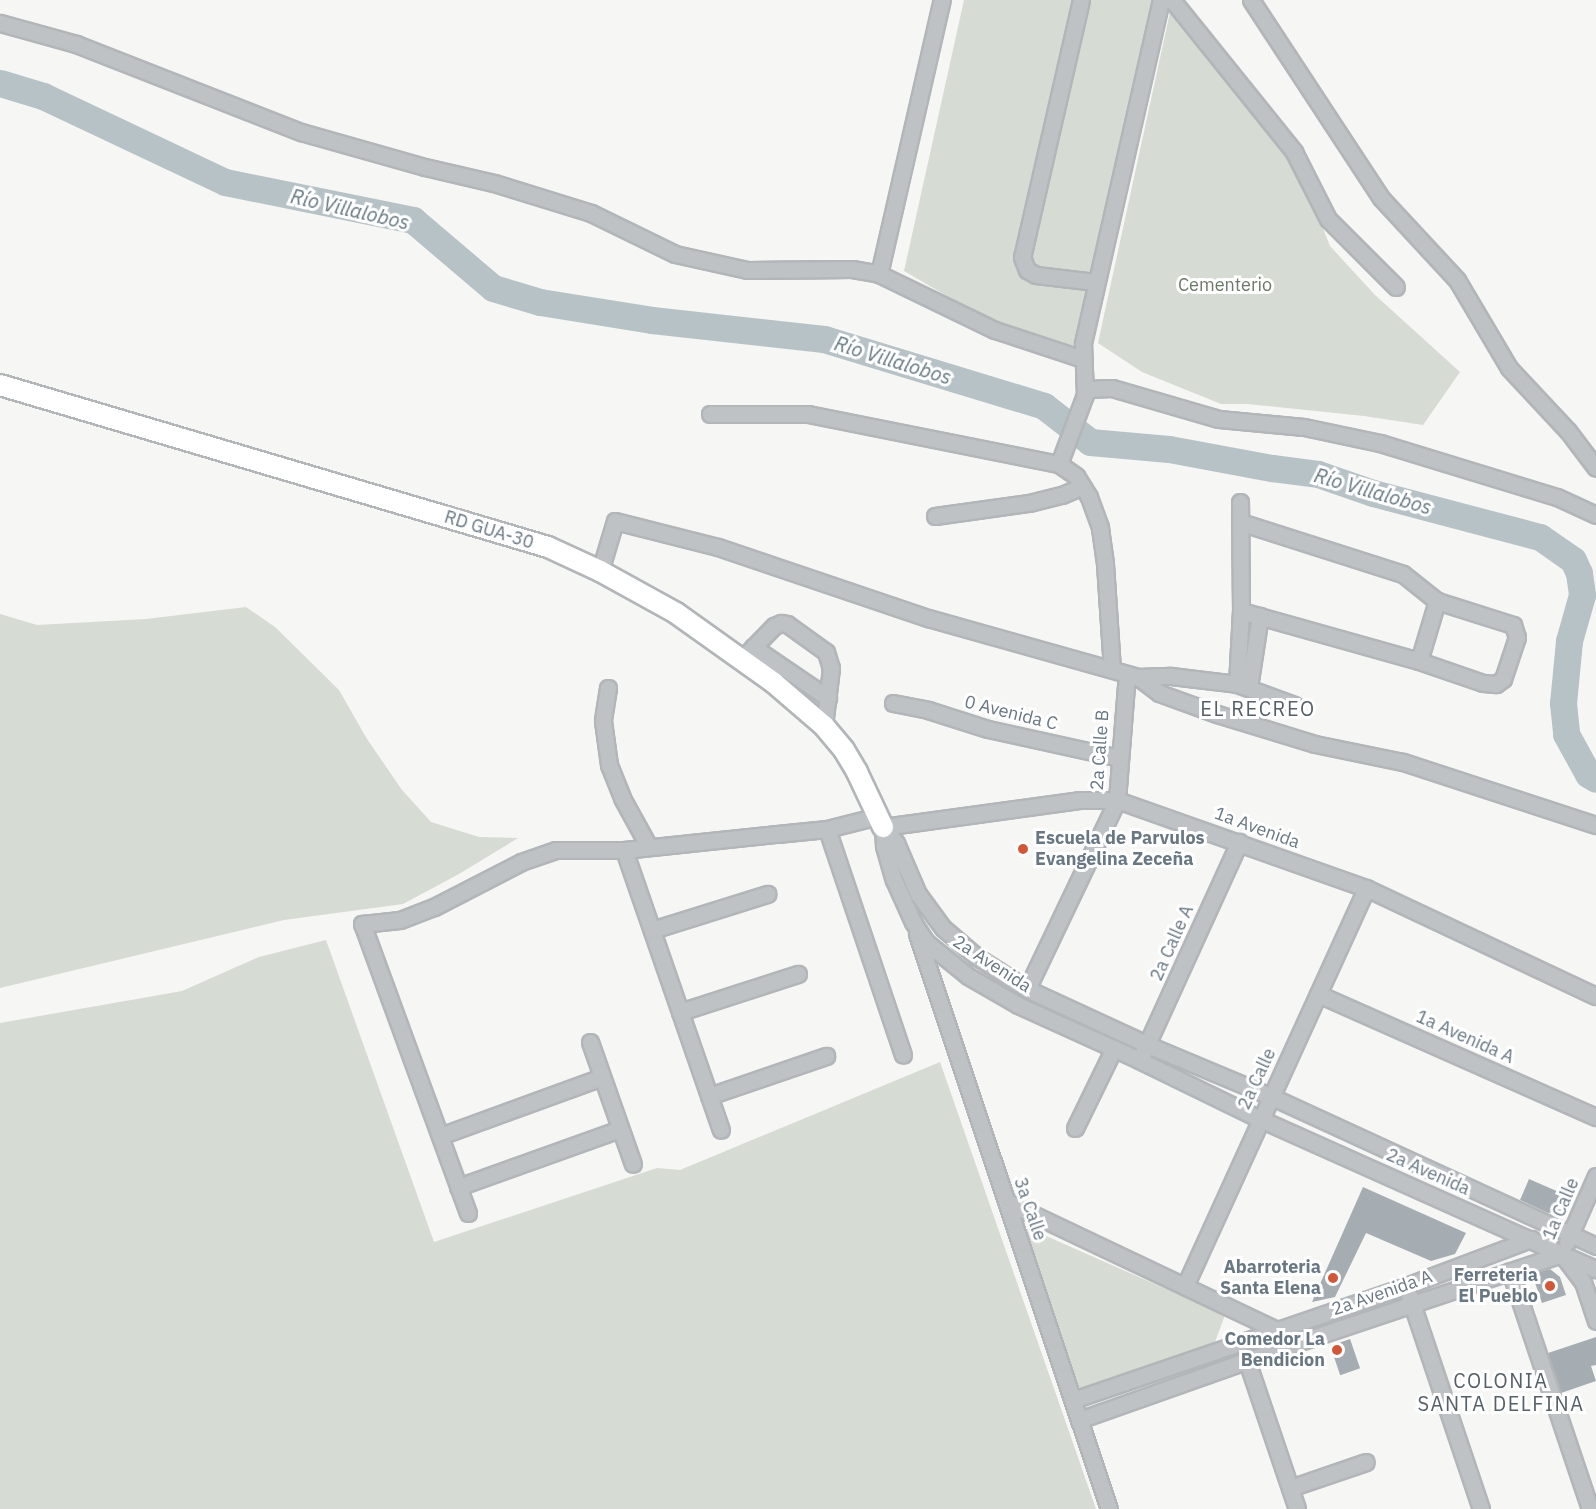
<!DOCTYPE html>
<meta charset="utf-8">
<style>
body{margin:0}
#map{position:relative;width:1596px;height:1509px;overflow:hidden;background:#f6f6f4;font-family:"IBM Plex Sans",sans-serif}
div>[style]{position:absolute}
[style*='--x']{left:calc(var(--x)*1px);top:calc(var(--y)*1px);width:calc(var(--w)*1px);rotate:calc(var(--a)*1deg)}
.green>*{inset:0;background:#d6dbd3}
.river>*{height:27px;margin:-13.5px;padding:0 13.5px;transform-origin:13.5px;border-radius:13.5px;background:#b7c2c6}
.building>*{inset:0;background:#a6adb2;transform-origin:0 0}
.roads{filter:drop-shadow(2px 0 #b2b6b9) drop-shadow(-2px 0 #b2b6b9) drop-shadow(0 2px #b2b6b9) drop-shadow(0 -2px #b2b6b9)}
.minor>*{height:15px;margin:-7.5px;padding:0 7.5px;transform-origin:7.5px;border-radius:7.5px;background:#bec2c5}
.major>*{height:20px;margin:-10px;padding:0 10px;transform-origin:10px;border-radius:10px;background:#fff}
.dots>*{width:16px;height:16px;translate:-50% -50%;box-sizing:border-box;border:3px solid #fff;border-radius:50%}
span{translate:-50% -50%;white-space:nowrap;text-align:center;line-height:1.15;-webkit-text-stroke:6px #fff;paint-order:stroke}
.park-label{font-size:18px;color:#6b7967}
.street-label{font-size:18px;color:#687782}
.poi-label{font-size:18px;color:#687782;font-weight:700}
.left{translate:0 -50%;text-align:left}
.right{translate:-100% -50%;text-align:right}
.water-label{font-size:20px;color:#64777e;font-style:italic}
.neighbourhood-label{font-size:20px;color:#566067;letter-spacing:1.5px}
</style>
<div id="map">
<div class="green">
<i style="clip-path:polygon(964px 0,1156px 0,1078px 347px,1008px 326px,959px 303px,904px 271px)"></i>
<i style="clip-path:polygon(1172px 3px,1293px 154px,1330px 246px,1375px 295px,1460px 372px,1423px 425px,1364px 416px,1247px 404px,1221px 404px,1142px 372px,1098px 343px)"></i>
<i style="clip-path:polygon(246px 607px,275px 627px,339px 690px,367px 739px,402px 790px,431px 822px,479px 837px,518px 838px,459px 874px,403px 904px,284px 920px,0 988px,0 614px,37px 625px,146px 619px)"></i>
<i style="clip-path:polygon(326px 940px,434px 1242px,657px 1168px,680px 1170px,940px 1062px,1096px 1509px,0 1509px,0 1023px,182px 991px,259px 957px)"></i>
<i style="clip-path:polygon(1028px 1228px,1225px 1315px,1211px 1353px,1078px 1395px,1021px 1240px)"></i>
</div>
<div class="river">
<i style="--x:0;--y:83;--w:45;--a:16.8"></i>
<i style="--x:43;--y:96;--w:201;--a:25.3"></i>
<i style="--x:225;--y:182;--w:192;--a:11.4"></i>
<i style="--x:413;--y:220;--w:105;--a:40.4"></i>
<i style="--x:493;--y:288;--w:49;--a:16.6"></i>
<i style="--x:540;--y:302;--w:113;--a:9.1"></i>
<i style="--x:652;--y:320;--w:173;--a:6.3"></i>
<i style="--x:824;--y:339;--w:230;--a:16.9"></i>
<i style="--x:1044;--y:406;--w:58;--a:38"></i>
<i style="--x:1090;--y:442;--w:79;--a:5.1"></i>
<i style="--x:1169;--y:449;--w:105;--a:10.5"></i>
<i style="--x:1272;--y:468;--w:46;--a:7.4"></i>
<i style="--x:1318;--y:474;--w:58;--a:19.1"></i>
<i style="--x:1373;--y:493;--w:173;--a:14.8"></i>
<i style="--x:1540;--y:537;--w:40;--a:34.9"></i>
<i style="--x:1573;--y:560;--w:14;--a:65"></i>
<i style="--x:1579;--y:573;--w:22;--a:82"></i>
<i style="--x:1582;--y:595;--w:48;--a:105.8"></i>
<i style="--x:1569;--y:641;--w:62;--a:95.5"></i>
<i style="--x:1563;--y:703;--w:31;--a:84"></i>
<i style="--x:1566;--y:734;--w:46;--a:61.2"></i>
<i style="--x:1588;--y:774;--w:9;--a:32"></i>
</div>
<div class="building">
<i style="clip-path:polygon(1529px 1179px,1568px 1196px,1562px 1211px,1548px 1213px,1520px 1200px)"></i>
<i style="clip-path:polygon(1363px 1187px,1466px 1233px,1455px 1254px,1431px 1261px,1366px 1233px,1335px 1297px,1312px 1302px)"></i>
<i style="clip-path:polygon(1550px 1269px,1560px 1277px,1566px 1295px,1542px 1303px,1532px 1274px)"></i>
<i style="clip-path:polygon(1596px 1337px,1596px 1365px,1591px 1366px,1596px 1381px,1561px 1393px,1548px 1353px)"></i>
<i style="left:1350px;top:1339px;width:31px;height:21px;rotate:71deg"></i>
</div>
<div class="roads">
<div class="minor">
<i style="--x:1081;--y:0;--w:264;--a:102.9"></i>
<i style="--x:1022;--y:257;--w:14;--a:69"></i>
<i style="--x:1027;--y:270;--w:10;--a:29"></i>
<i style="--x:1036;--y:275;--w:60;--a:6.7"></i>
<i style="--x:1172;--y:0;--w:195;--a:51.2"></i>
<i style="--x:1294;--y:152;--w:75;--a:63.1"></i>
<i style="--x:1328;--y:219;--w:96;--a:45"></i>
<i style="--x:1251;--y:0;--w:237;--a:56.7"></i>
<i style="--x:1381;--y:198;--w:112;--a:47.2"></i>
<i style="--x:1457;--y:280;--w:102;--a:59.4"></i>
<i style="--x:1509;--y:368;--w:86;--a:46.9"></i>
<i style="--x:1568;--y:431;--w:46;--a:52.9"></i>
<i style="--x:0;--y:23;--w:79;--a:15.4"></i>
<i style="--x:76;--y:44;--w:242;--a:21.4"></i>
<i style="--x:301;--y:132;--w:129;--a:15.8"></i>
<i style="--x:425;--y:167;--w:71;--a:13.1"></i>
<i style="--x:494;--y:183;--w:102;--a:17.2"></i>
<i style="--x:591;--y:213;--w:93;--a:26"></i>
<i style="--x:675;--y:254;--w:74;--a:12.5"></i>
<i style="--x:747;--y:270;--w:105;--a:-0.5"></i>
<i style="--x:852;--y:269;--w:27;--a:10"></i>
<i style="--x:879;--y:274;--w:129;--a:25.8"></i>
<i style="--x:995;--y:330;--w:93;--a:18.2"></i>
<i style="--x:879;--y:274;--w:281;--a:-77.1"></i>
<i style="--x:1086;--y:389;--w:26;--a:-2"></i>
<i style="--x:1112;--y:388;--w:111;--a:16.2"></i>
<i style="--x:1219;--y:419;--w:85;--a:5.4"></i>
<i style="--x:1304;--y:427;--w:78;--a:11.9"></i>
<i style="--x:1380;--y:443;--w:185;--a:17"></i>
<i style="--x:1557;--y:497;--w:43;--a:24.8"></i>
<i style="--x:710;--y:414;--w:98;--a:0"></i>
<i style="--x:808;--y:414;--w:256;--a:11.3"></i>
<i style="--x:1059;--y:464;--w:21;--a:35"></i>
<i style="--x:1076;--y:476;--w:25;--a:58"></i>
<i style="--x:1089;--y:497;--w:33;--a:70"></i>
<i style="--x:1100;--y:528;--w:36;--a:82"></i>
<i style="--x:1105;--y:564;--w:105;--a:86.2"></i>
<i style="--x:1059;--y:464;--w:74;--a:-69.4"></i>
<i style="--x:1085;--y:395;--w:52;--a:-92.2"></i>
<i style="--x:1083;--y:343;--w:352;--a:-77.2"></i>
<i style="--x:935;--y:516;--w:95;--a:-7.9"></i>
<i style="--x:1029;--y:503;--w:34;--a:-14"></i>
<i style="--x:1062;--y:495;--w:22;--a:-24"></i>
<i style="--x:1240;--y:522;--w:171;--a:17.7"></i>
<i style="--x:1403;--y:574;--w:43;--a:38.5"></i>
<i style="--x:1437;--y:601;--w:80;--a:17.5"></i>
<i style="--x:1513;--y:625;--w:13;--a:72"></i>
<i style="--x:1517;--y:637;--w:44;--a:108.4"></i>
<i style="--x:1503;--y:679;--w:9;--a:144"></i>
<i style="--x:1496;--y:684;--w:13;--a:-176"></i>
<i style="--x:1483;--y:683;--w:68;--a:-161"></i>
<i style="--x:1419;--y:661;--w:185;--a:-164.3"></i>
<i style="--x:600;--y:571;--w:52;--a:-73.3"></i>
<i style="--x:615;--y:521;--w:106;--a:14.2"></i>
<i style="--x:718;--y:547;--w:222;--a:18.7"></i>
<i style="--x:928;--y:618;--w:218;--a:15.7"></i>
<i style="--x:1138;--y:677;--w:26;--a:37"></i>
<i style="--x:1159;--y:693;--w:62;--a:19.9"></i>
<i style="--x:1217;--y:714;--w:102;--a:17"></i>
<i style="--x:1315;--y:744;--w:90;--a:11.6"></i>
<i style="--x:1403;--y:762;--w:203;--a:18.1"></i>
<i style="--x:753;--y:647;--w:91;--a:34.2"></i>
<i style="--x:741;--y:660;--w:47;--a:-45.9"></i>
<i style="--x:774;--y:626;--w:8;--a:-23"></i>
<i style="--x:781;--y:623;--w:6;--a:9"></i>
<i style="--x:787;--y:624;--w:48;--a:35.7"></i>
<i style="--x:826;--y:652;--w:17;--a:73"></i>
<i style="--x:831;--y:668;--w:58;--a:96.9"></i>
<i style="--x:1419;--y:661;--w:63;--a:-73.3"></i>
<i style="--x:1138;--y:677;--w:33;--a:-2"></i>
<i style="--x:1171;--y:676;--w:66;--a:6.9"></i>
<i style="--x:1237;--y:684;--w:61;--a:20.2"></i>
<i style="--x:1237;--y:684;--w:73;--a:-86.9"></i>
<i style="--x:1241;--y:611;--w:109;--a:-90.5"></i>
<i style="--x:1249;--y:687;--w:72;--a:-81.2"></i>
<i style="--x:608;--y:688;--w:33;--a:99"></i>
<i style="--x:603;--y:721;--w:44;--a:82.2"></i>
<i style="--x:609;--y:765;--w:35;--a:68"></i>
<i style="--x:622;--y:798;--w:56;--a:61.1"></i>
<i style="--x:893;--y:703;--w:36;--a:11"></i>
<i style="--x:928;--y:710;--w:63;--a:17.6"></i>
<i style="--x:988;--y:729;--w:135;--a:12.4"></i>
<i style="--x:883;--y:827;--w:19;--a:87"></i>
<i style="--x:884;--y:846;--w:35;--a:74"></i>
<i style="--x:894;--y:880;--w:46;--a:65.7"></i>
<i style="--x:913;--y:922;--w:24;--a:57"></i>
<i style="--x:926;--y:942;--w:54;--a:39"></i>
<i style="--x:968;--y:976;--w:58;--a:30.1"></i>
<i style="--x:1018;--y:1005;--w:133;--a:24.4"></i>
<i style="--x:1139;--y:1060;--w:135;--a:26"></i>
<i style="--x:1260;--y:1119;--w:368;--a:24.1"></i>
<i style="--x:883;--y:827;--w:21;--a:51"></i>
<i style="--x:896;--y:843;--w:56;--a:66.7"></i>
<i style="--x:918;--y:894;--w:42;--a:53.7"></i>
<i style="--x:943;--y:928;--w:45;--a:40.5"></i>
<i style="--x:977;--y:957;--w:59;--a:32.6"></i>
<i style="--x:1027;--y:989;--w:133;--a:24.8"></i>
<i style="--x:1148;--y:1045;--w:132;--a:22.7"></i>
<i style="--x:1270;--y:1096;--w:359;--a:24.7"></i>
<i style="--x:883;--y:827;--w:198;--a:-7.8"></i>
<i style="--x:1079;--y:800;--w:38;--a:0"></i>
<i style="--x:1117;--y:800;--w:264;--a:19.5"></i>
<i style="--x:1366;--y:888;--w:254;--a:25.2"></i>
<i style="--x:827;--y:829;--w:238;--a:71.4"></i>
<i style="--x:624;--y:850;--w:296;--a:70.9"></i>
<i style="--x:652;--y:930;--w:121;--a:-17.4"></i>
<i style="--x:917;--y:934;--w:606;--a:71.54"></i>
<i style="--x:1027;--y:989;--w:209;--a:-64.5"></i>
<i style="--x:1117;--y:800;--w:126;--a:-85.5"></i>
<i style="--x:1318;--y:994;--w:304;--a:23.9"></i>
<i style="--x:680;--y:1012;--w:124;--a:-17.9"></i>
<i style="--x:590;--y:1042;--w:129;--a:70.6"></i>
<i style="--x:1143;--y:1053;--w:232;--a:-65.5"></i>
<i style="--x:709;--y:1096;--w:124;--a:-18.9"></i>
<i style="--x:1075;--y:1128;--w:89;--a:-64"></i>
<i style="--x:440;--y:1136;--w:172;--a:-20"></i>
<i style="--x:458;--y:1187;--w:172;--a:-19.7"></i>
<i style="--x:1007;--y:1202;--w:301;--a:25.4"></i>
<i style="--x:468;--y:1213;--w:308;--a:-110.1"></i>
<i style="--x:362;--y:924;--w:38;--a:-6"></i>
<i style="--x:400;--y:920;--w:36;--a:-21"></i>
<i style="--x:434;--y:907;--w:98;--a:-27.3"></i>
<i style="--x:521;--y:862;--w:37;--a:-19"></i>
<i style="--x:556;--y:850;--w:68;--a:0"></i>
<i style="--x:624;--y:850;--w:154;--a:-6"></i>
<i style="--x:777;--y:834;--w:50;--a:-5.7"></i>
<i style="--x:827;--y:829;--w:53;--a:-14.3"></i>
<i style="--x:1567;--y:1242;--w:72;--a:-66.3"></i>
<i style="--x:1564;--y:1257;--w:31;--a:53"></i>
<i style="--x:1583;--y:1282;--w:41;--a:71.6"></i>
<i style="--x:1510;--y:1271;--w:251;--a:71.4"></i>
<i style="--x:1185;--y:1286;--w:437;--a:-65.5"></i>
<i style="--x:1409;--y:1295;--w:226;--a:71.4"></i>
<i style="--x:1247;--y:1361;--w:156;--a:71.3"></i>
<i style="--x:1073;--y:1400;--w:352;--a:-18.9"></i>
<i style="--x:1406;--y:1286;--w:134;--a:-20.6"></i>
<i style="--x:1079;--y:1420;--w:225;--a:-19.5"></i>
<i style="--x:1291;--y:1345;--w:286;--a:-18.6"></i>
<i style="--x:1290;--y:1488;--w:80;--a:-18.9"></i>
</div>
<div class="major">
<i style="--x:0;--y:385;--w:571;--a:16.47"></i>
<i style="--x:548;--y:547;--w:57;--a:24.8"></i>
<i style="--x:600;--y:571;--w:87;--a:28.9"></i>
<i style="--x:676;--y:613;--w:120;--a:35.5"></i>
<i style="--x:774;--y:683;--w:66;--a:40.7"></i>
<i style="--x:824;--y:726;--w:31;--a:50"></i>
<i style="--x:844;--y:750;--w:26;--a:59"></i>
<i style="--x:857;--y:772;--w:61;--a:64.7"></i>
</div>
</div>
<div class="dots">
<i style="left:1023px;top:849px;background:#d15739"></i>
<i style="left:1333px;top:1278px;background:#d15739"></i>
<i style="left:1550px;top:1286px;background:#d15739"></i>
<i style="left:1337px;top:1350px;background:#d15739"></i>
</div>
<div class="park-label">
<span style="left:1225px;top:285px">Cementerio</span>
</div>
<div class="street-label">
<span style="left:489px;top:530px;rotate:17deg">RD GUA-30</span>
<span style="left:1011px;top:713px;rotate:14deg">0 Avenida C</span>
<span style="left:1100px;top:750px;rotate:-86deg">2a Calle B</span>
<span style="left:1257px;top:828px;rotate:20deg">1a Avenida</span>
<span style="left:1172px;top:943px;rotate:-66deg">2a Calle A</span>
<span style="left:992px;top:964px;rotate:33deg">2a Avenida</span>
<span style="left:1465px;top:1037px;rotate:24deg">1a Avenida A</span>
<span style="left:1257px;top:1079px;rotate:-65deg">2a Calle</span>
<span style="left:1428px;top:1172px;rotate:24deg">2a Avenida</span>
<span style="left:1030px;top:1209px;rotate:71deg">3a Calle</span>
<span style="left:1561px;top:1209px;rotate:-67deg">1a Calle</span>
<span style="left:1382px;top:1293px;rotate:-19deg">2a Avenida A</span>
</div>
<div class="poi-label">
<span class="left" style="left:1035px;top:849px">Escuela de Parvulos<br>Evangelina Zeceña</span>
<span class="right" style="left:1321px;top:1278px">Abarroteria<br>Santa Elena</span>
<span class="right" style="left:1538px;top:1286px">Ferreteria<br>El Pueblo</span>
<span class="right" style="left:1325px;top:1350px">Comedor La<br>Bendicion</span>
</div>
<div class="water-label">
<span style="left:350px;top:209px;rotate:13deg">Río Villalobos</span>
<span style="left:893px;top:360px;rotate:17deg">Río Villalobos</span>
<span style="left:1373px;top:491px;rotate:16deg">Río Villalobos</span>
</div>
<div class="neighbourhood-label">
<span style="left:1258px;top:708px">EL RECREO</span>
<span style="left:1501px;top:1392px">COLONIA<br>SANTA DELFINA</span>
</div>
</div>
